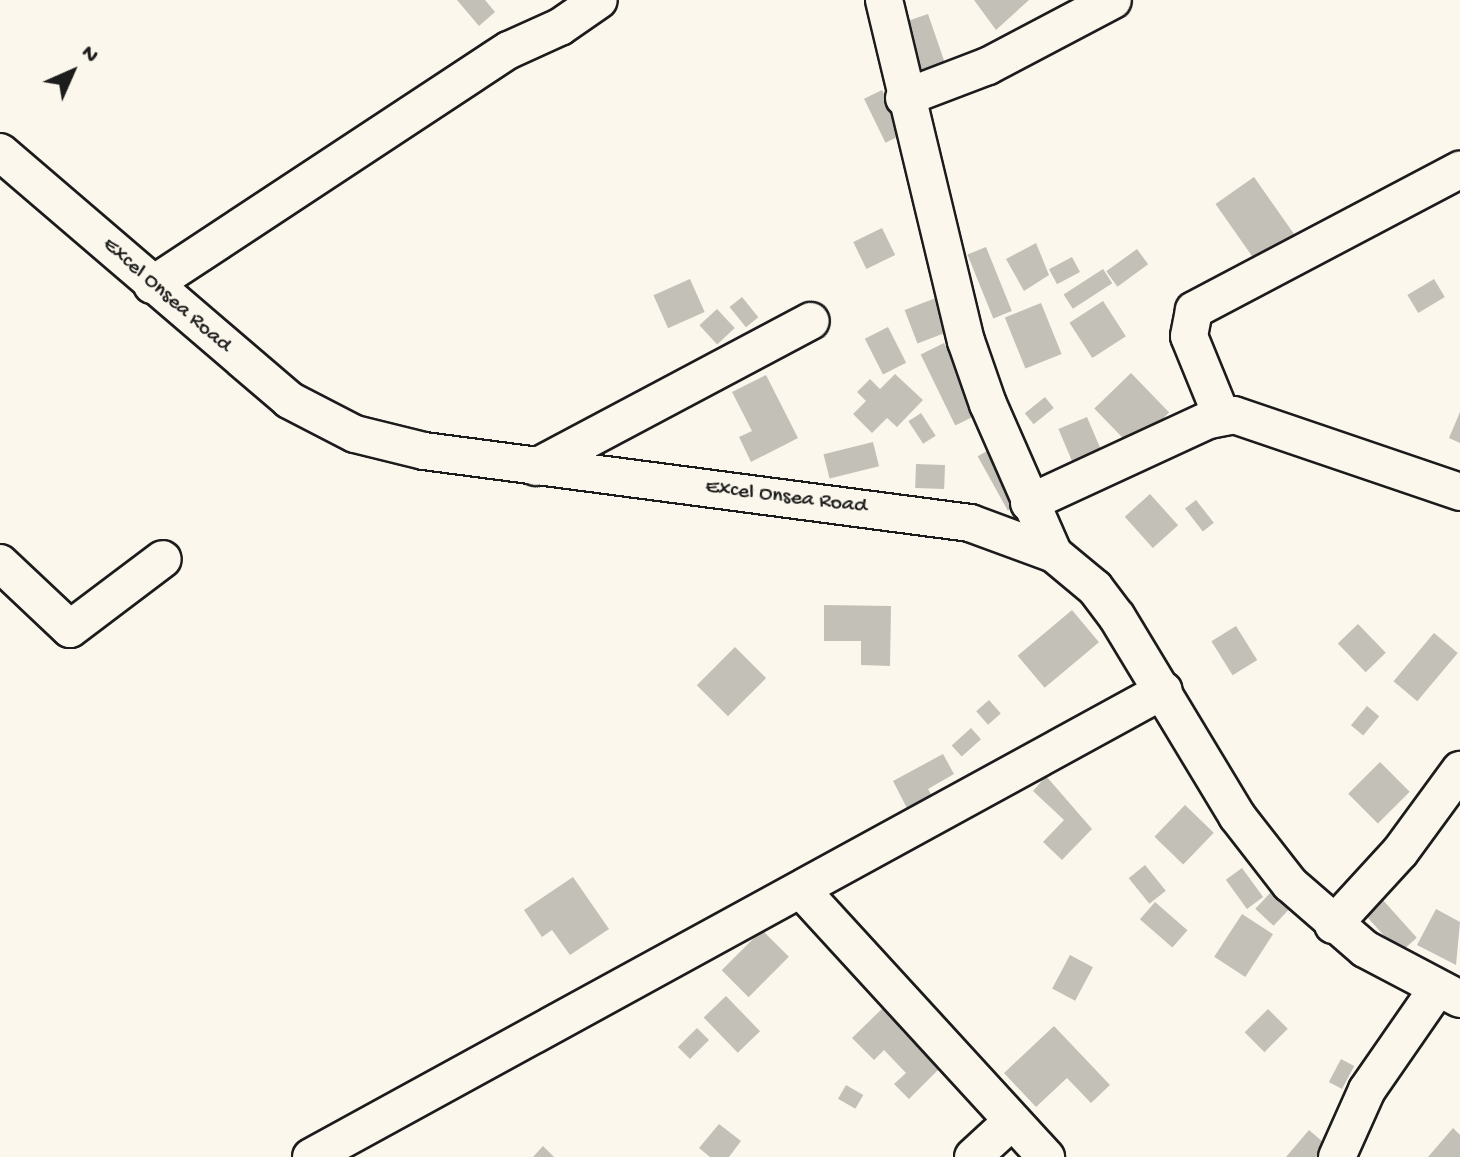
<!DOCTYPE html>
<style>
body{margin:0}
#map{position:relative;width:1460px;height:1157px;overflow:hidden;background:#fbf7ec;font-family:"Gochi Hand",sans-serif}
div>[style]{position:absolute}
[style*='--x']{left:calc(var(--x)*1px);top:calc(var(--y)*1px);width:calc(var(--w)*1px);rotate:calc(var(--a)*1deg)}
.building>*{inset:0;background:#c3c0b8;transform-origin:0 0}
.roads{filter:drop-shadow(2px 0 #1c1c1c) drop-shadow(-2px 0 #1c1c1c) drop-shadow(0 2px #1c1c1c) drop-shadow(0 -2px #1c1c1c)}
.minor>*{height:36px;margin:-18px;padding:0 18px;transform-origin:18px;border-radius:18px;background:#fbf7ec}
span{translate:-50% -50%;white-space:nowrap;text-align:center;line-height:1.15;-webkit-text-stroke:7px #fbf7ec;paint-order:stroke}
.street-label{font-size:22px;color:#1c1c1c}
.north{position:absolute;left:32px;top:32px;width:80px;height:80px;-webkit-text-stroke:6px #fbf7ec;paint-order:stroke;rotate:45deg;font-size:22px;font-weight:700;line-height:32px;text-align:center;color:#1c1c1c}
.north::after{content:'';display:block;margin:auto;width:28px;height:36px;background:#1c1c1c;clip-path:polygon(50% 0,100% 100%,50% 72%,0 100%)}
</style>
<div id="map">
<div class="building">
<i style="clip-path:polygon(457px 0,485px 0,495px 12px,479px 26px)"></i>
<i style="clip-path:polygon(974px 0,1029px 0,996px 30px)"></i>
<i style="left:928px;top:14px;width:69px;height:24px;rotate:71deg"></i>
<i style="left:882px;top:90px;width:49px;height:20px;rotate:64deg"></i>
<i style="left:1254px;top:177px;width:74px;height:47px;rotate:55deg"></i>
<i style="left:882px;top:228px;width:30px;height:32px;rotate:64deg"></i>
<i style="clip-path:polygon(1036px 243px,1049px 275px,1024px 291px,1006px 259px)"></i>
<i style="left:986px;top:247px;width:69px;height:20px;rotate:68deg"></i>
<i style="left:1137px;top:249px;width:19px;height:38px;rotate:54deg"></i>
<i style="left:1072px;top:257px;width:17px;height:26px;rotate:62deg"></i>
<i style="left:1103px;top:269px;width:17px;height:47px;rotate:57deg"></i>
<i style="left:690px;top:279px;width:36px;height:40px;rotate:66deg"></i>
<i style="left:1434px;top:279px;width:21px;height:31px;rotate:59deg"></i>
<i style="left:941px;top:296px;width:36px;height:39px;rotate:69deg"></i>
<i style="left:742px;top:297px;width:26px;height:16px;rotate:51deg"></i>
<i style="left:1103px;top:301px;width:42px;height:40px;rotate:57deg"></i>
<i style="left:1041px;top:303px;width:55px;height:39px;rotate:68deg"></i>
<i style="left:717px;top:309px;width:26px;height:24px;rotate:47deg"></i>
<i style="left:888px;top:327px;width:40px;height:26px;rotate:63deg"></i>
<i style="left:944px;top:343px;width:79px;height:26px;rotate:64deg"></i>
<i style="left:1131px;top:373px;width:55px;height:51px;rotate:46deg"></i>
<i style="clip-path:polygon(895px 374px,923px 400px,897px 427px,887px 418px,872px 433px,853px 414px,866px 401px,857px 392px,870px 379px,880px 389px)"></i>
<i style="clip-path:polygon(766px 375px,798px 438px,751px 462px,739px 437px,752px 431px,732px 392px)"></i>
<i style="left:1045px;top:397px;width:14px;height:26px;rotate:51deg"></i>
<i style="clip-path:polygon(1460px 412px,1460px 443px,1449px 438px)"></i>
<i style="left:921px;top:413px;width:27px;height:15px;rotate:57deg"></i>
<i style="left:1087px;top:417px;width:40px;height:31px;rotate:67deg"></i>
<i style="left:873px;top:442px;width:25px;height:51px;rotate:76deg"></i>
<i style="left:996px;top:446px;width:62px;height:21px;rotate:61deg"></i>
<i style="left:916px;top:464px;width:29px;height:24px;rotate:2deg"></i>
<i style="left:1150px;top:494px;width:42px;height:34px;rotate:48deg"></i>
<i style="left:1196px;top:500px;width:29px;height:14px;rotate:52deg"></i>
<i style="clip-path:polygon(824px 605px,891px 606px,890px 666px,861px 665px,861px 641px,824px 641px)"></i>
<i style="left:1072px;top:610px;width:42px;height:71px;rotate:50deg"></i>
<i style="left:1358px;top:624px;width:40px;height:28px;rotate:46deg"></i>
<i style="left:1236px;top:626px;width:40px;height:29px;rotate:58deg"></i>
<i style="left:1434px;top:633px;width:31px;height:63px;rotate:40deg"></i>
<i style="left:735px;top:647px;width:44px;height:54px;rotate:45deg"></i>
<i style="left:989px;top:700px;width:18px;height:17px;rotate:49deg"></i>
<i style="left:1367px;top:706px;width:16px;height:25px;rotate:40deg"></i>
<i style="left:971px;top:728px;width:15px;height:26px;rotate:48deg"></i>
<i style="clip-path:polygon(943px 754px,954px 774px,928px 789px,936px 803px,911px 816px,893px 781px)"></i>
<i style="left:1380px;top:762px;width:42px;height:45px;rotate:45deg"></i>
<i style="clip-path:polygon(1046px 776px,1092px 829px,1062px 860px,1043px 842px,1064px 820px,1033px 791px)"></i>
<i style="left:1185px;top:805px;width:40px;height:44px;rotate:44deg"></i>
<i style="left:1145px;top:865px;width:33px;height:21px;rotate:51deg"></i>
<i style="left:1242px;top:868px;width:36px;height:20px;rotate:54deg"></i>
<i style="clip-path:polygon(573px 877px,609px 929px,570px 955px,552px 930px,542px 937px,524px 910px)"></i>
<i style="left:1271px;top:892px;width:25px;height:23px;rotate:43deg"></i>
<i style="left:1382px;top:899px;width:52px;height:23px;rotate:48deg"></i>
<i style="left:1155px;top:902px;width:43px;height:23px;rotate:41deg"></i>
<i style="clip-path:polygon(1436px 909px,1460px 922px,1456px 965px,1417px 945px)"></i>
<i style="left:1242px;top:914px;width:37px;height:51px;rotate:33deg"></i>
<i style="left:762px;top:930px;width:38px;height:57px;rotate:45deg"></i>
<i style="left:1070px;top:955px;width:26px;height:38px;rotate:28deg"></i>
<i style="left:726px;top:996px;width:49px;height:31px;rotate:46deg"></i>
<i style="clip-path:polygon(888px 1003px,909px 1025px,902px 1031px,939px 1069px,909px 1099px,894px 1084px,906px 1073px,884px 1050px,874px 1060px,852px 1038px)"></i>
<i style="left:1268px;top:1009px;width:28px;height:33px;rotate:45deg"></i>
<i style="clip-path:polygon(1054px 1026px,1110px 1085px,1091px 1103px,1067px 1078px,1036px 1107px,1004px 1073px)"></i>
<i style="left:697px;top:1028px;width:17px;height:27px;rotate:45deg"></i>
<i style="left:1341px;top:1059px;width:15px;height:26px;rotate:28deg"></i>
<i style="left:846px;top:1085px;width:20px;height:16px;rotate:30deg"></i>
<i style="clip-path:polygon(719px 1124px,741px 1141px,729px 1157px,710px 1157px,699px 1148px)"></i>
<i style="clip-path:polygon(1453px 1128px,1460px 1135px,1460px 1157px,1428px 1157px)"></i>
<i style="clip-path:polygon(1309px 1130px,1330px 1148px,1322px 1157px,1286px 1157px)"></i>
<i style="clip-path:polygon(543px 1146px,554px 1157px,533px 1157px)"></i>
</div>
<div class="roads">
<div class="minor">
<i style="--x:884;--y:0;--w:351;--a:76.5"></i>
<i style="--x:966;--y:341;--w:67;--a:70.8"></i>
<i style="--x:988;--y:404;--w:164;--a:66.3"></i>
<i style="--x:904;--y:98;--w:90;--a:-20.9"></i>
<i style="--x:988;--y:66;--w:141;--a:-27.8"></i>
<i style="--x:0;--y:152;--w:381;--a:40.6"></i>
<i style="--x:289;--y:400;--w:74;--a:27.3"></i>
<i style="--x:355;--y:434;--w:71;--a:13.8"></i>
<i style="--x:424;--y:451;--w:551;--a:7.51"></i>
<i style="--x:970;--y:523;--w:90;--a:20.3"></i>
<i style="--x:1054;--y:554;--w:53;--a:39.7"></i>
<i style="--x:1095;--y:588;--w:36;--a:53"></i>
<i style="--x:1117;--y:617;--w:232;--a:58.9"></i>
<i style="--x:1237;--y:816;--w:86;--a:52.1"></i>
<i style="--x:1290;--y:884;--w:99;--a:40.9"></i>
<i style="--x:1365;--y:949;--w:107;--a:27.8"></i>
<i style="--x:152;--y:285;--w:427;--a:-33.4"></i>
<i style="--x:509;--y:50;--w:56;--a:-24.3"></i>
<i style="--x:560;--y:27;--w:47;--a:-34.7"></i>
<i style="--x:1222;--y:417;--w:87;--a:-112.2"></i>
<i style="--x:1189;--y:336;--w:26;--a:-79"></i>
<i style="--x:1194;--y:310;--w:301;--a:-27.8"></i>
<i style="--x:536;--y:467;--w:311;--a:-28"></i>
<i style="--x:1029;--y:503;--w:198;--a:-24.8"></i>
<i style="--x:1209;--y:420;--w:25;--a:-11"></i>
<i style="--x:1234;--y:415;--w:239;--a:18.8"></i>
<i style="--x:0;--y:563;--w:96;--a:43.3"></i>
<i style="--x:70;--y:629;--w:116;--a:-37"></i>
<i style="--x:803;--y:892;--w:360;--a:47.5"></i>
<i style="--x:1333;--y:925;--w:99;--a:-47.5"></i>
<i style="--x:1400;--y:852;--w:102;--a:-53.8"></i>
<i style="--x:311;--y:1157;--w:972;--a:-28.7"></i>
<i style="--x:973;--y:1157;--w:52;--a:-42.6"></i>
<i style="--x:1337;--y:1157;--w:73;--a:-65.9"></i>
<i style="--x:1367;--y:1090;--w:123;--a:-55.3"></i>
</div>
</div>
<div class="street-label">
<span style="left:166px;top:296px;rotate:41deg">Excel Onsea Road</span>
<span style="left:786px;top:498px;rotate:7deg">Excel Onsea Road</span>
</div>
<div class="north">N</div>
</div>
